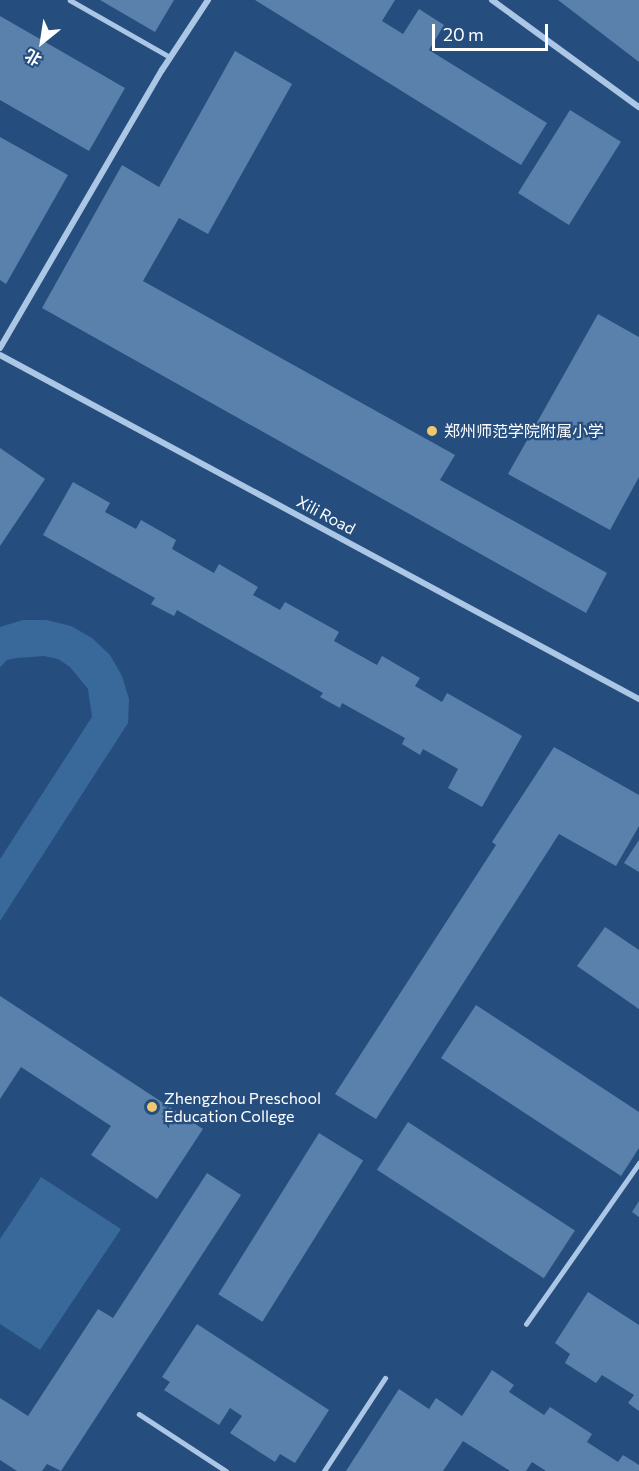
<!DOCTYPE html>
<meta charset="utf-8">
<style>
body{margin:0}
#map{position:relative;width:639px;height:1471px;overflow:hidden;background:#254e7e;font-family:Commissioner,"Noto Sans SC",sans-serif}
div>[style]{position:absolute}
[style*='--x']{left:calc(var(--x)*1px);top:calc(var(--y)*1px);width:calc(var(--w)*1px);rotate:calc(var(--a)*1deg)}
.green>*{inset:0;background:#39689b}
.building>*{inset:0;background:#5a81ac;transform-origin:0 0}
.lane>*{height:4.5px;margin:-2.25px;padding:0 2.25px;transform-origin:2.25px;border-radius:2.25px;background:#abc7e5}
.street>*{height:6px;margin:-3px;padding:0 3px;transform-origin:3px;border-radius:3px;background:#abc7e5}
.dots>*{width:16px;height:16px;translate:-50% -50%;box-sizing:border-box;border:3px solid #254e7e;border-radius:50%}
span{translate:-50% -50%;white-space:nowrap;text-align:center;line-height:1.15;-webkit-text-stroke:4.5px #254e7e;paint-order:stroke}
.poi-label{font-size:16px;color:#fff}
.left{translate:0 -50%;text-align:left}
.street-label{font-size:16px;color:#fff}
.north{position:absolute;left:12px;top:12px;width:60px;height:60px;-webkit-text-stroke:4px #254e7e;paint-order:stroke;rotate:210deg;font-size:16px;font-weight:700;line-height:24px;text-align:center;color:#fff}
.north::after{content:'';display:block;margin:auto;width:21px;height:27px;background:#fff;clip-path:polygon(50% 0,100% 100%,50% 72%,0 100%)}
.scale{position:absolute;left:432px;top:24px;width:116px;height:27px;box-sizing:border-box;border:3px solid #fff;border-top:0;padding-left:8px;font-size:18px;line-height:21px;white-space:nowrap;color:#fff;-webkit-text-stroke:4px #254e7e;paint-order:stroke}
</style>
<div id="map">
<div class="green">
<i style="clip-path:polygon(23px 620px,47px 620px,71px 626px,92px 638px,110px 655px,122px 676px,129px 699px,128px 723px,0 921px,0 859px,92px 717px,88px 689px,70px 667px,58px 659px,44px 656px,17px 658px,7px 660px,0 667px,0 627px)"></i>
<i style="clip-path:polygon(41px 1177px,121px 1229px,40px 1350px,0 1324px,0 1239px)"></i>
</div>
<div class="building">
<i style="clip-path:polygon(100px 0,174px 0,155px 32px)"></i>
<i style="clip-path:polygon(255px 0,395px 0,382px 21px,403px 34px,419px 9px,444px 25px,429px 50px,547px 123px,521px 165px)"></i>
<i style="clip-path:polygon(558px 0,639px 0,639px 62px)"></i>
<i style="clip-path:polygon(0 16px,125px 88px,89px 151px,0 100px)"></i>
<i style="clip-path:polygon(235px 51px,292px 84px,208px 234px,179px 218px,143px 281px,455px 455px,440px 480px,607px 573px,586px 613px,42px 308px,122px 165px,159px 187px)"></i>
<i style="left:570px;top:110px;width:60px;height:98px;rotate:32deg"></i>
<i style="clip-path:polygon(0 137px,68px 175px,6px 284px,0 280px)"></i>
<i style="clip-path:polygon(598px 314px,639px 337px,639px 477px,610px 530px,508px 474px)"></i>
<i style="clip-path:polygon(0 448px,45px 479px,0 546px)"></i>
<i style="clip-path:polygon(73px 482px,110px 503px,105px 512px,136px 529px,141px 520px,176px 540px,172px 549px,214px 573px,219px 564px,258px 587px,253px 595px,280px 610px,285px 602px,339px 632px,334px 641px,377px 665px,382px 656px,420px 678px,415px 686px,442px 702px,447px 693px,522px 736px,482px 807px,448px 788px,458px 769px,423px 749px,420px 755px,402px 744px,405px 738px,342px 703px,340px 708px,320px 697px,323px 693px,177px 610px,174px 616px,151px 604px,155px 598px,43px 535px)"></i>
<i style="clip-path:polygon(554px 747px,639px 795px,639px 826px,616px 866px,559px 834px,376px 1119px,335px 1094px,496px 845px,492px 842px)"></i>
<i style="clip-path:polygon(639px 840px,639px 872px,624px 863px)"></i>
<i style="clip-path:polygon(605px 927px,639px 950px,639px 1009px,577px 966px)"></i>
<i style="clip-path:polygon(0 996px,203px 1129px,157px 1199px,91px 1155px,111px 1126px,21px 1067px,0 1099px)"></i>
<i style="clip-path:polygon(476px 1005px,639px 1112px,639px 1148px,621px 1176px,441px 1058px)"></i>
<i style="left:408px;top:1122px;width:199px;height:57px;rotate:33deg"></i>
<i style="left:319px;top:1133px;width:52px;height:190px;rotate:32deg"></i>
<i style="clip-path:polygon(207px 1173px,241px 1195px,61px 1471px,47px 1464px,42px 1471px,17px 1471px,0 1460px,0 1398px,28px 1416px,98px 1309px,113px 1318px)"></i>
<i style="clip-path:polygon(639px 1201px,639px 1217px,632px 1212px)"></i>
<i style="clip-path:polygon(588px 1292px,639px 1325px,639px 1411px,628px 1403px,634px 1395px,602px 1375px,596px 1383px,565px 1363px,570px 1354px,555px 1343px)"></i>
<i style="clip-path:polygon(197px 1324px,329px 1410px,295px 1463px,280px 1454px,275px 1462px,230px 1433px,242px 1416px,230px 1408px,219px 1425px,164px 1390px,170px 1382px,162px 1377px)"></i>
<i style="clip-path:polygon(492px 1370px,514px 1385px,509px 1392px,544px 1415px,550px 1407px,592px 1434px,587px 1442px,618px 1462px,623px 1455px,639px 1465px,639px 1471px,546px 1471px,532px 1462px,526px 1471px,510px 1471px,463px 1441px,443px 1471px,346px 1471px,399px 1389px,429px 1409px,436px 1398px,462px 1416px)"></i>
</div>
<div class="lane">
<i style="--x:70;--y:0;--w:115;--a:29.7"></i>
<i style="--x:526;--y:1324;--w:197;--a:-54.9"></i>
<i style="--x:139;--y:1414;--w:104;--a:33.2"></i>
<i style="--x:324;--y:1471;--w:111;--a:-56.7"></i>
</div>
<div class="street">
<i style="--x:492;--y:0;--w:182;--a:36.1"></i>
<i style="--x:0;--y:348;--w:322;--a:-59.8"></i>
<i style="--x:162;--y:70;--w:84;--a:-56.7"></i>
<i style="--x:0;--y:355;--w:726;--a:28.3"></i>
</div>
<div class="dots">
<i style="left:432px;top:431px;background:#efc76f"></i>
<i style="left:152px;top:1107px;background:#efc76f"></i>
</div>
<div class="poi-label">
<span class="left" style="left:444px;top:431px">郑州师范学院附属小学</span>
<span class="left" style="left:164px;top:1107px">Zhengzhou Preschool<br>Education College</span>
</div>
<div class="street-label">
<span style="left:326px;top:515px;rotate:28deg">Xili Road</span>
</div>
<div class="north">北</div>
<div class="scale">20 m</div>
</div>
